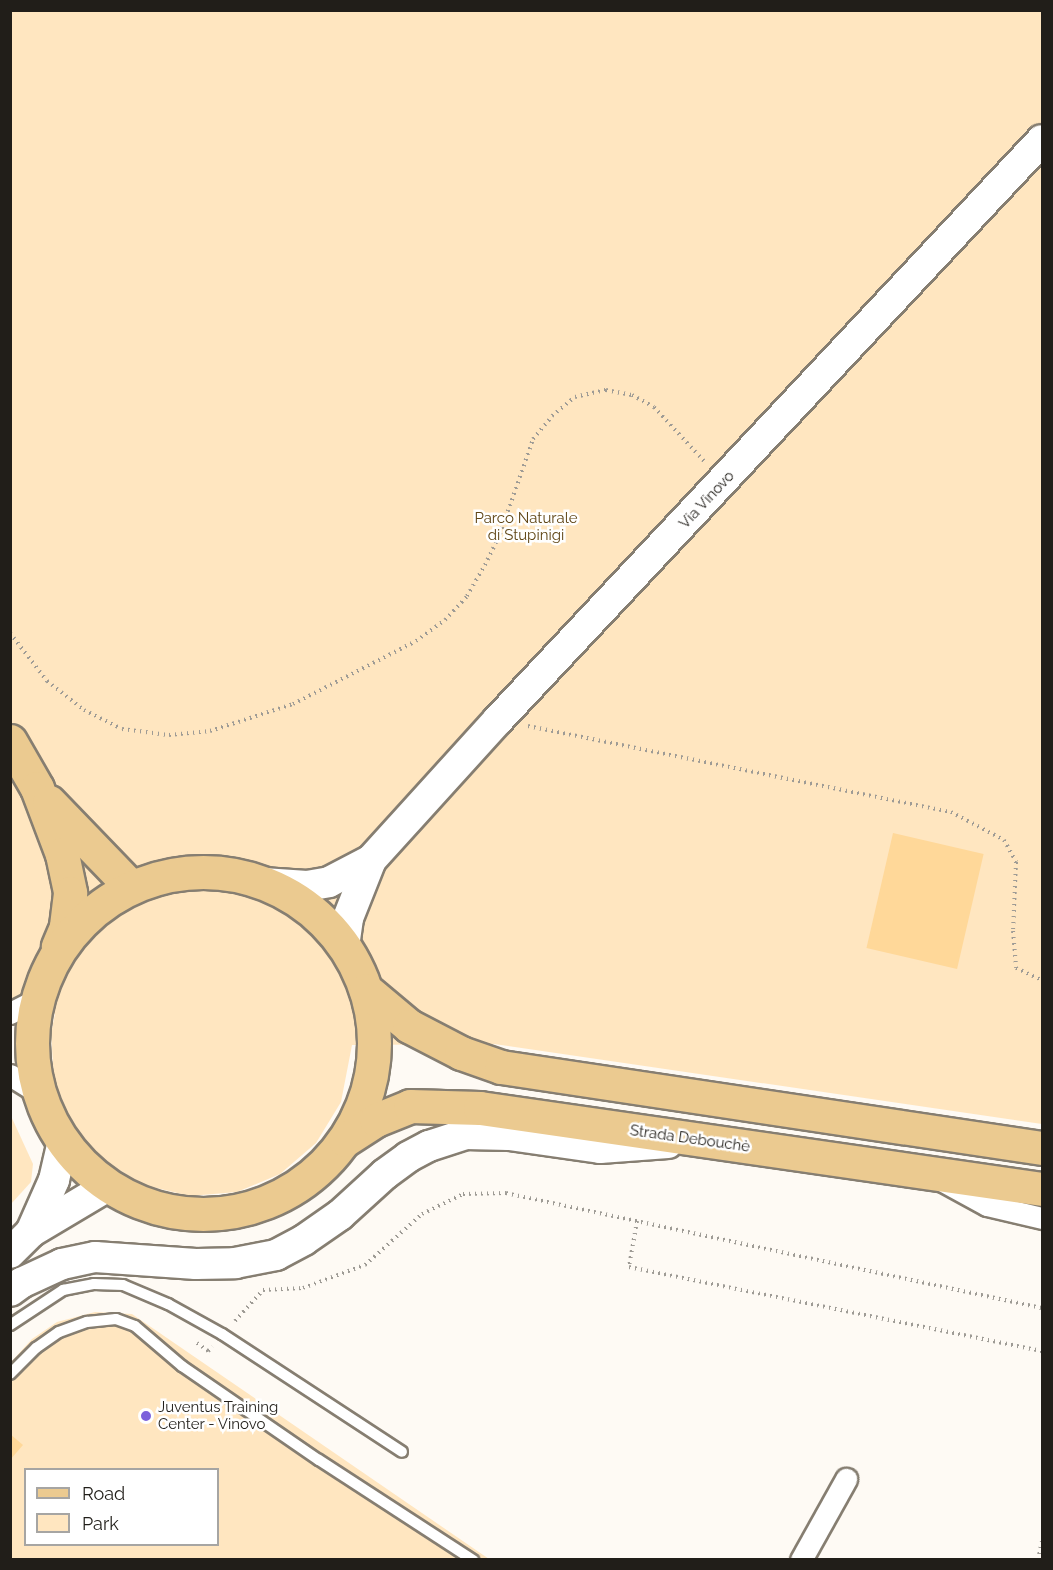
<!DOCTYPE html>
<meta charset="utf-8">
<style>
body{margin:0}
#map{position:relative;width:1053px;height:1570px;overflow:hidden;background:#fefaf4;font-family:Raleway,sans-serif}
div>[style]{position:absolute}
[style*='--x']{left:calc(var(--x)*1px);top:calc(var(--y)*1px);width:calc(var(--w)*1px);rotate:calc(var(--a)*1deg)}
.green>*{inset:0;background:#ffe6c0}
.building>*{inset:0;background:#ffd899;transform-origin:0 0}
.path>*{height:4px;margin-top:-2px;transform-origin:0;background:repeating-linear-gradient(90deg,#9e9b95 0 1.5px,transparent 0 6px)}
.roads{filter:drop-shadow(2px 0 #867e71) drop-shadow(-2px 0 #867e71) drop-shadow(0 2px #867e71) drop-shadow(0 -2px #867e71)}
.service>*{height:10px;margin:-5px;padding:0 5px;transform-origin:5px;border-radius:5px;background:#fff}
.minor>*{height:21px;margin:-10.5px;padding:0 10.5px;transform-origin:10.5px;border-radius:10.5px;background:#fff}
.secondary>*{height:30px;margin:-15px;padding:0 15px;transform-origin:15px;border-radius:15px;background:#fff}
.primary>*{height:33px;margin:-16.5px;padding:0 16.5px;transform-origin:16.5px;border-radius:16.5px;background:#ebca90}
.primary>.ring{margin:-16.5px;padding:0;box-sizing:content-box;background:none;border:33px solid #ebca90;border-radius:50%}
.dots>*{width:16px;height:16px;translate:-50% -50%;box-sizing:border-box;border:3px solid #fff;border-radius:50%}
span{translate:-50% -50%;white-space:nowrap;text-align:center;line-height:1.15;-webkit-text-stroke:5px #fff;paint-order:stroke}
.street-label{font-size:15px;color:#211e19}
.park-label{font-size:15px;color:#604616}
.poi-label{font-size:15px;color:#211e19}
.left{translate:0 -50%;text-align:left}
.frame{position:absolute;inset:0;border:12px solid #211e19;pointer-events:none}
.legend{position:absolute;left:24px;top:1468px;width:195px;height:78px;box-sizing:border-box;background:#fff;border:2px solid #a6a5a3;margin:0;padding:8px 10px;list-style:none;font-size:18px;color:#211e19}
.legend li{display:flex;align-items:center;gap:12px;height:30px}
.legend b{width:30px;border:2px solid #a6a5a3}
</style>
<div id="map">
<div class="green">
<i style="clip-path:polygon(10px 11px,1042px 11px,1042px 1124px,494px 1044px,352px 1045px,341px 1102px,316px 1143px,280px 1174px,237px 1192px,190px 1196px,144px 1185px,103px 1160px,72px 1124px,54px 1080px,51px 1033px,55px 1014px,11px 1005px)"></i>
<i style="clip-path:polygon(11px 1116px,33px 1164px,31px 1182px,11px 1204px)"></i>
<i style="clip-path:polygon(evenodd,95px 1312px,132px 1314px,489px 1559px,11px 1559px,10px 1363px,32px 1339px,57px 1322px,95px 1312px,26px 1470px,218px 1470px,218px 1544px,26px 1544px,26px 1470px)"></i>
</div>
<div class="building">
<i style="left:893px;top:833px;width:93px;height:118px;rotate:13deg"></i>
<i style="clip-path:polygon(10px 1434px,23px 1445px,10px 1460px)"></i>
</div>
<div class="path">
<i style="--x:10;--y:633;--w:61;--a:52.4"></i>
<i style="--x:47;--y:681;--w:47;--a:38.1"></i>
<i style="--x:84;--y:710;--w:42;--a:26.6"></i>
<i style="--x:122;--y:729;--w:47;--a:7.3"></i>
<i style="--x:169;--y:735;--w:41;--a:-5.6"></i>
<i style="--x:210;--y:731;--w:87;--a:-18"></i>
<i style="--x:293;--y:704;--w:138;--a:-27.1"></i>
<i style="--x:416;--y:641;--w:36;--a:-36"></i>
<i style="--x:445;--y:620;--w:33;--a:-47"></i>
<i style="--x:467;--y:596;--w:36;--a:-60"></i>
<i style="--x:485;--y:565;--w:34;--a:-64"></i>
<i style="--x:500;--y:534;--w:101;--a:-70.8"></i>
<i style="--x:533;--y:439;--w:30;--a:-50"></i>
<i style="--x:552;--y:416;--w:30;--a:-40"></i>
<i style="--x:575;--y:397;--w:32;--a:-13"></i>
<i style="--x:606;--y:390;--w:26;--a:11"></i>
<i style="--x:632;--y:395;--w:25;--a:29"></i>
<i style="--x:654;--y:407;--w:74;--a:47.2"></i>
<i style="--x:528;--y:726;--w:432;--a:11.5"></i>
<i style="--x:951;--y:812;--w:60;--a:27.8"></i>
<i style="--x:1004;--y:840;--w:25;--a:61"></i>
<i style="--x:1016;--y:862;--w:69;--a:92.5"></i>
<i style="--x:1013;--y:931;--w:37;--a:85"></i>
<i style="--x:1016;--y:968;--w:29;--a:25"></i>
<i style="--x:637;--y:1221;--w:47;--a:99.9"></i>
<i style="--x:629;--y:1267;--w:421;--a:11.5"></i>
<i style="--x:235;--y:1321;--w:42;--a:-47.9"></i>
<i style="--x:263;--y:1290;--w:40;--a:-2.9"></i>
<i style="--x:303;--y:1288;--w:66;--a:-20.4"></i>
<i style="--x:365;--y:1265;--w:76;--a:-41.8"></i>
<i style="--x:422;--y:1214;--w:46;--a:-26"></i>
<i style="--x:463;--y:1194;--w:43;--a:-1.3"></i>
<i style="--x:506;--y:1193;--w:548;--a:12.11"></i>
<i style="--x:197;--y:1343;--w:14;--a:36"></i>
<i style="--x:208;--y:1351;--w:6;--a:-45"></i>
<i style="--x:1038;--y:1560;--w:19;--a:-78"></i>
</div>
<div class="roads">
<div class="service">
<i style="--x:10;--y:1325;--w:64;--a:-33.4"></i>
<i style="--x:63;--y:1290;--w:32;--a:-11"></i>
<i style="--x:94;--y:1284;--w:29;--a:2"></i>
<i style="--x:123;--y:1285;--w:49;--a:22.9"></i>
<i style="--x:168;--y:1304;--w:62;--a:29.1"></i>
<i style="--x:222;--y:1334;--w:215;--a:33.2"></i>
<i style="--x:10;--y:1374;--w:37;--a:-45"></i>
<i style="--x:36;--y:1348;--w:28;--a:-35"></i>
<i style="--x:59;--y:1332;--w:30;--a:-20"></i>
<i style="--x:87;--y:1322;--w:29;--a:-6"></i>
<i style="--x:116;--y:1319;--w:20;--a:20"></i>
<i style="--x:135;--y:1326;--w:62;--a:40.4"></i>
<i style="--x:182;--y:1366;--w:166;--a:34.5"></i>
<i style="--x:319;--y:1460;--w:184;--a:33"></i>
</div>
<div class="minor">
<i style="--x:10;--y:1013;--w:29;--a:-27"></i>
<i style="--x:10;--y:1075;--w:34;--a:32"></i>
<i style="--x:943;--y:1181;--w:50;--a:28.6"></i>
<i style="--x:987;--y:1205;--w:57;--a:13.3"></i>
<i style="--x:801;--y:1560;--w:93;--a:-60.9"></i>
</div>
<div class="secondary">
<i style="--x:263;--y:883;--w:44;--a:3.9"></i>
<i style="--x:307;--y:886;--w:22;--a:-10"></i>
<i style="--x:329;--y:882;--w:47;--a:-27.6"></i>
<i style="--x:371;--y:860;--w:189;--a:-47.8"></i>
<i style="--x:498;--y:720;--w:795;--a:-46.83"></i>
<i style="--x:344;--y:947;--w:29;--a:-82"></i>
<i style="--x:348;--y:918;--w:62;--a:-68.4"></i>
<i style="--x:31;--y:1232;--w:57;--a:-66.1"></i>
<i style="--x:54;--y:1180;--w:39;--a:-77"></i>
<i style="--x:10;--y:1253;--w:30;--a:-45"></i>
<i style="--x:31;--y:1232;--w:90;--a:-30.9"></i>
<i style="--x:10;--y:1291;--w:14;--a:-36"></i>
<i style="--x:21;--y:1283;--w:45;--a:-24.9"></i>
<i style="--x:62;--y:1264;--w:34;--a:-12"></i>
<i style="--x:95;--y:1257;--w:101;--a:4"></i>
<i style="--x:196;--y:1264;--w:39;--a:-1"></i>
<i style="--x:235;--y:1263;--w:42;--a:-11"></i>
<i style="--x:276;--y:1255;--w:32;--a:-28"></i>
<i style="--x:304;--y:1240;--w:44;--a:-34.8"></i>
<i style="--x:340;--y:1215;--w:61;--a:-42.3"></i>
<i style="--x:385;--y:1174;--w:29;--a:-36"></i>
<i style="--x:408;--y:1157;--w:24;--a:-28"></i>
<i style="--x:429;--y:1146;--w:38;--a:-18"></i>
<i style="--x:465;--y:1134;--w:44;--a:1.3"></i>
<i style="--x:509;--y:1135;--w:92;--a:8.1"></i>
<i style="--x:600;--y:1148;--w:68;--a:-4.2"></i>
</div>
<div class="primary">
<i style="--x:10;--y:741;--w:54;--a:60.1"></i>
<i style="--x:37;--y:788;--w:71;--a:69.3"></i>
<i style="--x:62;--y:854;--w:40;--a:78"></i>
<i style="--x:70;--y:893;--w:34;--a:97"></i>
<i style="--x:66;--y:927;--w:21;--a:113"></i>
<i style="--x:49;--y:802;--w:118;--a:46"></i>
<i class="ring" style="left:32px;top:872px;width:309px;height:309px"></i>
<i style="--x:366;--y:990;--w:56;--a:39.9"></i>
<i style="--x:409;--y:1026;--w:59;--a:27.4"></i>
<i style="--x:461;--y:1053;--w:42;--a:19.3"></i>
<i style="--x:501;--y:1067;--w:547;--a:8.52"></i>
<i style="--x:345;--y:1140;--w:37;--a:-33"></i>
<i style="--x:376;--y:1120;--w:37;--a:-22"></i>
<i style="--x:410;--y:1106;--w:70;--a:1.6"></i>
<i style="--x:480;--y:1108;--w:568;--a:8.2"></i>
</div>
</div>
<div class="dots">
<i style="left:146px;top:1416px;background:#7b61db"></i>
</div>
<div class="street-label">
<span style="left:707px;top:500px;rotate:-47deg">Via Vinovo</span>
<span style="left:690px;top:1139px;rotate:8deg">Strada Debouchè</span>
</div>
<div class="park-label">
<span style="left:526px;top:527px">Parco Naturale<br>di Stupinigi</span>
</div>
<div class="poi-label">
<span class="left" style="left:158px;top:1416px">Juventus Training<br>Center - Vinovo</span>
</div>
<div class="frame"></div>
<ul class="legend">
<li><b style="height:8px;background:#ebca90"></b>Road</li>
<li><b style="height:16px;background:#ffe6c0"></b>Park</li>
</ul>
</div>
